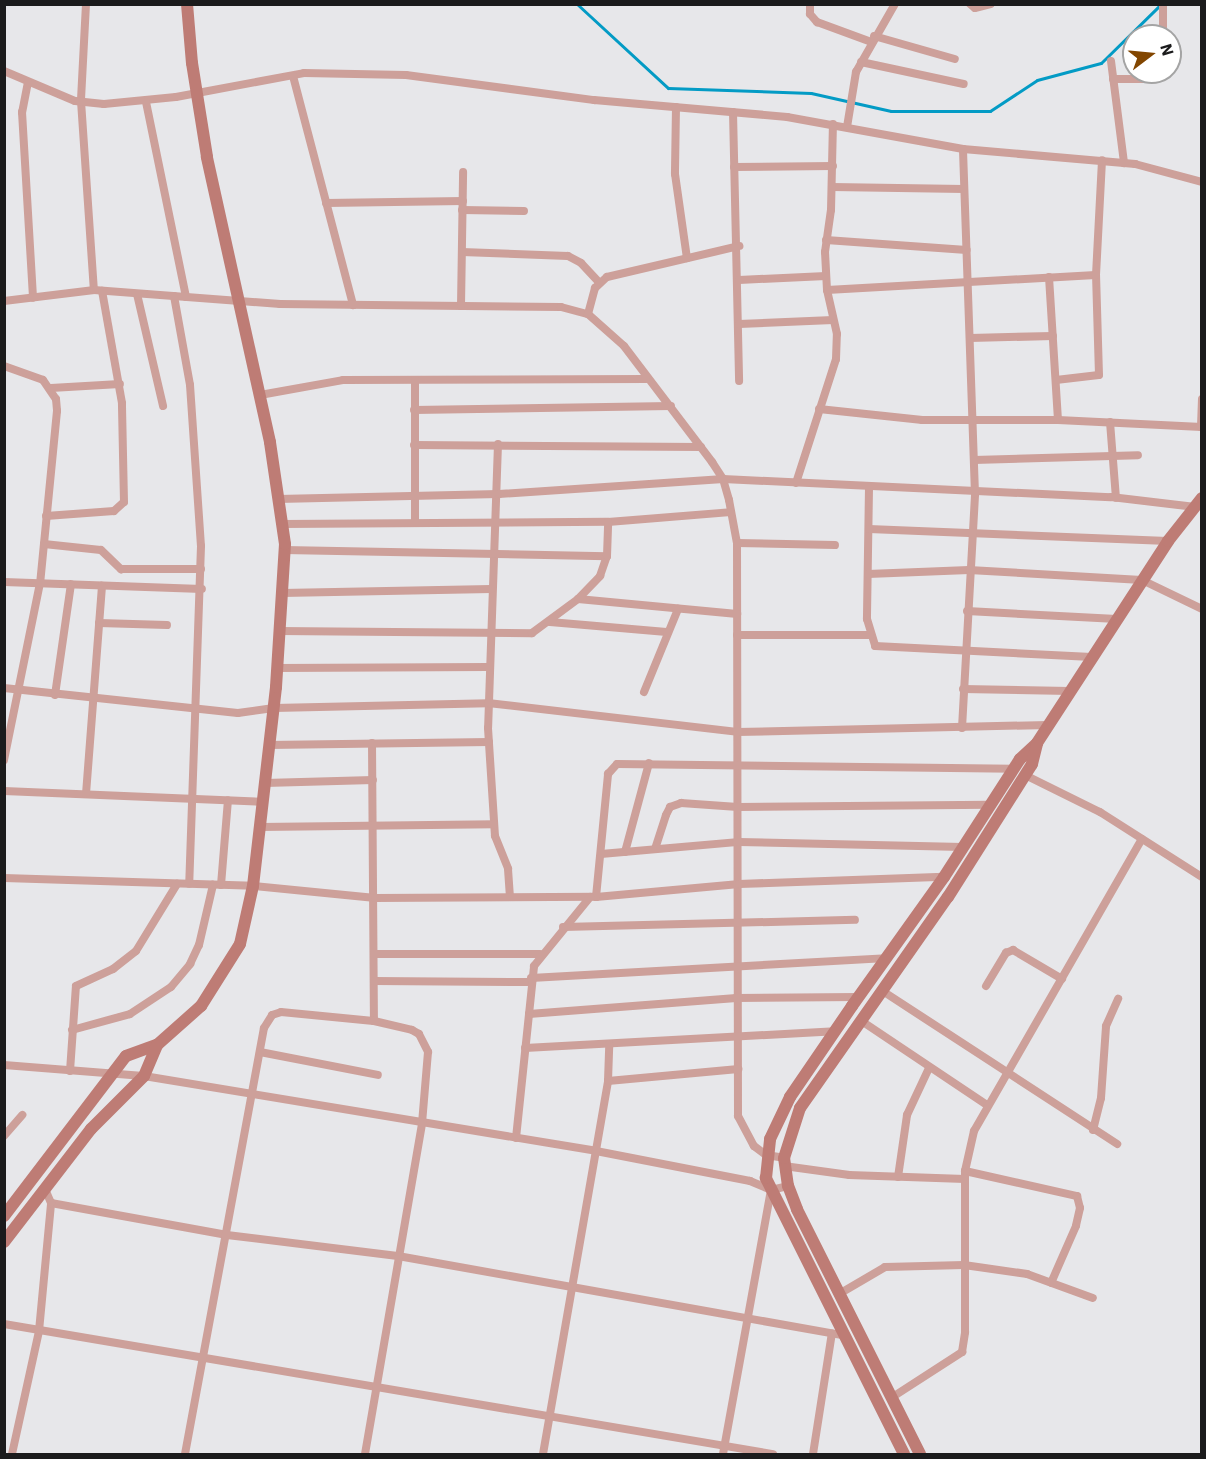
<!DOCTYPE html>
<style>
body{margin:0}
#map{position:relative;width:1206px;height:1459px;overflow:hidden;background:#e7e7ea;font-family:"IBM Plex Sans",sans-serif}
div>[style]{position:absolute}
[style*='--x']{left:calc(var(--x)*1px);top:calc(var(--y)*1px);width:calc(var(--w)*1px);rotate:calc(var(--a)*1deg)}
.stream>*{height:3px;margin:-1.5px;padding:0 1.5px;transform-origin:1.5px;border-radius:1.5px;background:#039bc5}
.street>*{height:8px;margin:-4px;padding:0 4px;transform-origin:4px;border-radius:4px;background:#cda09a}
.secondary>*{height:12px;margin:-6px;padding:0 6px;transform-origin:6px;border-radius:6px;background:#be7c75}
.secondary-bridge>*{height:12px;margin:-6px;padding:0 6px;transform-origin:6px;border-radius:6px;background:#be7c75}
span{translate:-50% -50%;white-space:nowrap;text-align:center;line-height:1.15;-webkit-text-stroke:4.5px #fff;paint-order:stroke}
.frame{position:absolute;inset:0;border:6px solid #1b1b1c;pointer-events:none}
.north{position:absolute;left:1122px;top:24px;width:60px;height:60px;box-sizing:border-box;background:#fff;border:2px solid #a4a4a4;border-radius:50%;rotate:74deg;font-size:16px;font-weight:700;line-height:24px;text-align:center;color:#1b1b1c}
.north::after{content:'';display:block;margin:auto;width:21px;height:27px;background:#824600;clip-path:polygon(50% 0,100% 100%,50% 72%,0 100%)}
</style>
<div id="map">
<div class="stream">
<i style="--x:577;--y:4;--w:124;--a:42.7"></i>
<i style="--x:668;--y:88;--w:143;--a:2"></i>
<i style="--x:811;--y:93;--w:82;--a:12.7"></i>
<i style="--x:891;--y:111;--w:99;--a:0"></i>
<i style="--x:990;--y:111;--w:56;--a:-33.4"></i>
<i style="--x:1037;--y:80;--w:66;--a:-14.9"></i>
<i style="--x:1101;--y:63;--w:84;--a:-44.5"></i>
</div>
<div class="street">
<i style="--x:86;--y:4;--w:97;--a:93"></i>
<i style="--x:81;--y:101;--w:189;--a:86.1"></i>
<i style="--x:810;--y:4;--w:10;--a:90"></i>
<i style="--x:810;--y:14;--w:11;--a:49"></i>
<i style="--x:817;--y:22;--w:58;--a:20.3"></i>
<i style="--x:970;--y:4;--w:6;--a:39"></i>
<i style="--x:975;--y:8;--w:16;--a:-14"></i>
<i style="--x:874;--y:36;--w:84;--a:15.9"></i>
<i style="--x:1163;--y:36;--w:32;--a:-90"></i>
<i style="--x:1111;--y:61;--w:103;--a:82.7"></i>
<i style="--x:861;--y:62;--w:105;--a:12.1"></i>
<i style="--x:4;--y:71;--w:77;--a:22.9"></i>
<i style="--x:75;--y:101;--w:29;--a:6"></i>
<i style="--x:104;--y:104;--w:72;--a:-5.6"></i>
<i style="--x:176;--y:97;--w:130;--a:-10.6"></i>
<i style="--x:304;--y:73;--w:102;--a:1.1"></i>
<i style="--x:406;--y:75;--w:190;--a:7.6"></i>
<i style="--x:594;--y:100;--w:194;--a:5"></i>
<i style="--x:787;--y:117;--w:179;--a:10.3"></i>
<i style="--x:963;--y:149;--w:173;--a:5"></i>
<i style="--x:1135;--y:164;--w:69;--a:15"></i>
<i style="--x:293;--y:76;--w:237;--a:75.3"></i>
<i style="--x:1113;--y:79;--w:42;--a:0"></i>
<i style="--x:1155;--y:79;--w:11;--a:-38"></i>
<i style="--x:28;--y:82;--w:31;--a:101"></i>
<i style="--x:22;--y:112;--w:186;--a:86.6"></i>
<i style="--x:146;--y:102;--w:199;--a:78.4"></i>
<i style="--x:676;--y:107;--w:67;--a:90.9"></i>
<i style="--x:675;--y:174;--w:85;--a:81.9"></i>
<i style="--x:733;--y:112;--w:269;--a:88.7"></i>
<i style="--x:847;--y:127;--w:56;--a:-80.7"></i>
<i style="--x:856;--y:72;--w:78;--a:-60.2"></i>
<i style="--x:734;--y:167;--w:99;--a:-0.6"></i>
<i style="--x:832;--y:187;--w:132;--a:0.9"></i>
<i style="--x:326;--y:203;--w:137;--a:-0.8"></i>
<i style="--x:462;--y:210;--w:62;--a:0.9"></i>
<i style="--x:826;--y:240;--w:141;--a:4.1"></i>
<i style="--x:462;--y:252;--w:106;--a:2.2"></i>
<i style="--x:568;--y:256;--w:15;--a:28"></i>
<i style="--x:581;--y:263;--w:26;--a:47"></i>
<i style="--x:1049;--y:277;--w:143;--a:86.4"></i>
<i style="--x:739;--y:280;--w:87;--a:-2.6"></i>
<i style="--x:827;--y:290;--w:269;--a:-3.2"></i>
<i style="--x:137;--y:294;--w:115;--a:76.9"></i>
<i style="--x:174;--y:296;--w:90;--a:79.8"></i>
<i style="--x:190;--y:385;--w:161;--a:86.1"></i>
<i style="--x:201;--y:546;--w:338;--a:92"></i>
<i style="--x:4;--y:301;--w:91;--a:-7"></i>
<i style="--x:94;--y:290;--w:187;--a:4.3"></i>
<i style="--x:280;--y:304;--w:281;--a:0.6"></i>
<i style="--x:561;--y:307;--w:28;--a:15"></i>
<i style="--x:588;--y:314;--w:48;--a:41.6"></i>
<i style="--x:624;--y:346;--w:146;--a:52.8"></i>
<i style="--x:712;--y:462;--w:20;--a:57"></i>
<i style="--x:723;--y:479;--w:22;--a:74"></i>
<i style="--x:729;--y:500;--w:44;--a:79.5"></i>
<i style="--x:737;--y:543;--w:573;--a:89.9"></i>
<i style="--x:738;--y:1116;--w:34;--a:62"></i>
<i style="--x:754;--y:1146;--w:15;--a:37"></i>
<i style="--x:766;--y:1155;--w:18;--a:9"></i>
<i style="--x:461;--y:306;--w:134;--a:-89.1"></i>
<i style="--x:588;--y:314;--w:27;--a:-75"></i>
<i style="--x:595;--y:288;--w:16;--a:-43"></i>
<i style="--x:607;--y:277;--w:136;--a:-13.2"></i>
<i style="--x:739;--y:324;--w:94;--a:-2.4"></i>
<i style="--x:970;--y:338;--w:83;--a:-1.4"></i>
<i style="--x:4;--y:366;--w:41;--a:19.7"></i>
<i style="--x:43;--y:380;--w:23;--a:56"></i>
<i style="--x:56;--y:399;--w:12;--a:85"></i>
<i style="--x:57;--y:411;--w:173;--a:95.6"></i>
<i style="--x:40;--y:583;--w:181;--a:101.5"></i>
<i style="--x:1056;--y:380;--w:43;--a:-6.6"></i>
<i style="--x:1099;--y:375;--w:100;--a:-91.7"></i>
<i style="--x:1096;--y:275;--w:115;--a:-87"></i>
<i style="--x:51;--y:388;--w:69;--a:-3.3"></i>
<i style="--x:260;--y:395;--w:84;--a:-10.2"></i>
<i style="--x:343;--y:380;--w:303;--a:-0.2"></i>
<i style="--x:819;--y:409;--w:104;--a:6.1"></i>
<i style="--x:922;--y:420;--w:136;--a:0"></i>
<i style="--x:1058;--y:420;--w:144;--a:2.8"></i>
<i style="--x:414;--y:410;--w:257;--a:-0.9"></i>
<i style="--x:1110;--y:422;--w:76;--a:85.5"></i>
<i style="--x:1201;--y:427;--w:28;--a:-88"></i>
<i style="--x:498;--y:444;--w:284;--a:92"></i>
<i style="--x:488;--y:728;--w:108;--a:86.3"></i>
<i style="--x:495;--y:836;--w:35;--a:68"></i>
<i style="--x:508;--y:869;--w:28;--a:86"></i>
<i style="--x:414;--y:445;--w:287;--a:0.4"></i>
<i style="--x:974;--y:460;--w:164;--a:-1.7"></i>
<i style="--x:796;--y:483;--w:130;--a:-72.1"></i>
<i style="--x:836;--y:359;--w:25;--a:-88"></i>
<i style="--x:837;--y:334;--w:45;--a:-102.8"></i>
<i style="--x:827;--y:290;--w:38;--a:-93"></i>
<i style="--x:825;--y:252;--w:42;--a:-81.9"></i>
<i style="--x:831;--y:210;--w:86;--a:-88.7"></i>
<i style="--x:869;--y:488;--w:131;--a:90.9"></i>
<i style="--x:867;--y:619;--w:28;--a:73"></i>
<i style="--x:875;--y:646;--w:217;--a:2.9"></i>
<i style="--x:278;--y:499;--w:221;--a:-1.3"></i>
<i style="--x:499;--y:494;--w:225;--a:-3.8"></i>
<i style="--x:723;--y:479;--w:388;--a:2.7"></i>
<i style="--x:1111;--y:497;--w:85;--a:6.8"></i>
<i style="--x:46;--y:516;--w:68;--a:-4.2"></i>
<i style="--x:114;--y:511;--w:13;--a:-42"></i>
<i style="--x:124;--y:502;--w:99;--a:-91.2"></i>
<i style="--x:122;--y:403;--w:114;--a:-100.1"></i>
<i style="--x:415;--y:522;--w:142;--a:-90"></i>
<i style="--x:282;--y:524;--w:326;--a:-0.4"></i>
<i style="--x:608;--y:522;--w:123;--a:-4.6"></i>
<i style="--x:869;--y:529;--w:299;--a:2.3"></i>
<i style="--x:737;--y:543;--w:98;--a:1.2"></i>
<i style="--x:44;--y:544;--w:57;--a:6"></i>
<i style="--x:101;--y:550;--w:28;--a:44"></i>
<i style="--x:121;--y:569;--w:80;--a:0"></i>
<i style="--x:284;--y:550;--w:323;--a:1.1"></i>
<i style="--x:868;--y:574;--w:101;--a:-2.3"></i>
<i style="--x:969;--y:570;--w:173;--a:3.3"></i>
<i style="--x:1142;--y:580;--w:67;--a:25.8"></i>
<i style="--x:4;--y:582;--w:198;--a:2"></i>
<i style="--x:282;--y:593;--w:209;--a:-1.1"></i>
<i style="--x:578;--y:599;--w:160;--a:5.4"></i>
<i style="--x:967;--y:611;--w:150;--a:3.1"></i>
<i style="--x:550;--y:622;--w:117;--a:4.9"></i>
<i style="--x:99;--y:623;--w:68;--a:1.7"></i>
<i style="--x:279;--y:631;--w:253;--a:0.5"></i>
<i style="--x:532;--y:633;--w:57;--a:-36.5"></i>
<i style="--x:578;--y:599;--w:32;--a:-46"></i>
<i style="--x:600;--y:576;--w:21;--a:-71"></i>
<i style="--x:607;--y:556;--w:34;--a:-88"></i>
<i style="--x:737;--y:635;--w:133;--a:0"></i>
<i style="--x:277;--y:668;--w:211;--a:-0.3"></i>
<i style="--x:4;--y:688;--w:235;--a:6.1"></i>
<i style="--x:238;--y:713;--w:36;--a:-8"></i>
<i style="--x:274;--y:708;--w:214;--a:-1.3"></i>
<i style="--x:488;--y:703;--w:251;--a:6.6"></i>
<i style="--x:737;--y:732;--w:311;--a:-1.3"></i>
<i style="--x:963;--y:689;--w:107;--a:1.1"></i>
<i style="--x:644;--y:692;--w:90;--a:-67.7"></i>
<i style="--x:55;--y:695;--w:112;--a:-81.8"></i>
<i style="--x:962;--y:728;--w:234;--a:-86.8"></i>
<i style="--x:975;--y:494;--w:345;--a:-92"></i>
<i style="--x:372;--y:743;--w:278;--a:89.6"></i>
<i style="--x:269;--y:745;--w:220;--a:-0.8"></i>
<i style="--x:1025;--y:775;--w:84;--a:26.3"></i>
<i style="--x:1100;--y:812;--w:121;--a:32.5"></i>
<i style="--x:265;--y:783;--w:108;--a:-1.6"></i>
<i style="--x:4;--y:791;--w:259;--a:2.4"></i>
<i style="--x:86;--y:794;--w:209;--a:-85.6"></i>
<i style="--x:260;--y:827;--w:234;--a:-0.7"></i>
<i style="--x:655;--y:849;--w:36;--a:-72"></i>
<i style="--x:666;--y:815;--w:9;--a:-63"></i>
<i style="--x:670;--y:807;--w:12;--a:-20"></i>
<i style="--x:681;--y:803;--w:57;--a:4"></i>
<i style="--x:738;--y:807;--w:252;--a:-0.5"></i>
<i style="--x:625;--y:852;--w:92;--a:-74.9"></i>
<i style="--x:601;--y:854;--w:139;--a:-5"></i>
<i style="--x:739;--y:842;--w:224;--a:1.3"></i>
<i style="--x:4;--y:878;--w:249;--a:1.8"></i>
<i style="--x:253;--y:886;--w:123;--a:5.6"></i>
<i style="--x:375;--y:898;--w:221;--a:-0.3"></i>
<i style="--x:596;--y:897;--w:144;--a:-5.2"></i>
<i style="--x:739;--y:884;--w:205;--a:-2"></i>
<i style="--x:221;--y:885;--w:85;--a:-85.3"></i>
<i style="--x:596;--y:897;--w:124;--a:-84.4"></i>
<i style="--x:608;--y:774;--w:13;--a:-48"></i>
<i style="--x:617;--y:764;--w:396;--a:0.7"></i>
<i style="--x:563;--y:927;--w:292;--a:-1.4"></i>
<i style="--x:374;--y:954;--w:166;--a:0"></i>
<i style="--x:531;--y:978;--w:356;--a:-3.2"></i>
<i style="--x:374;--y:981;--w:157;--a:0.4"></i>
<i style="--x:986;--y:986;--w:39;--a:-59"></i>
<i style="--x:1006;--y:953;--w:8;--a:-23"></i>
<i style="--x:1013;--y:950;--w:57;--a:30.6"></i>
<i style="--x:881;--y:990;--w:282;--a:33.1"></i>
<i style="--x:529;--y:1014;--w:208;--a:-4.4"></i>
<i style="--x:736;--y:998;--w:122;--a:-0.5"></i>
<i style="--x:860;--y:1020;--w:153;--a:33.8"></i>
<i style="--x:72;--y:1030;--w:60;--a:-15.4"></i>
<i style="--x:130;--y:1014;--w:49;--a:-33.4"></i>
<i style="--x:171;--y:987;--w:30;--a:-50"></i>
<i style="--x:190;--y:964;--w:21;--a:-65"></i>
<i style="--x:199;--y:945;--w:62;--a:-76.9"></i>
<i style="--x:525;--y:1048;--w:310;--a:-3.1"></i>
<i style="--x:260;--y:1052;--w:120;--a:11"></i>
<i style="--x:4;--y:1065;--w:140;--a:4.5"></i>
<i style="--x:144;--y:1076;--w:458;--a:9.4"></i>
<i style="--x:596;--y:1151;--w:157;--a:11"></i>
<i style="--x:750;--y:1181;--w:23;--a:23"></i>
<i style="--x:771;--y:1190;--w:17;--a:-13"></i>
<i style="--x:70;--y:1071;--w:85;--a:-86"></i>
<i style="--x:76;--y:986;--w:41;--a:-24.7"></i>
<i style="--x:113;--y:969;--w:29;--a:-38"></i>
<i style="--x:136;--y:951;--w:79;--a:-58.5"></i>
<i style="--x:608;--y:1081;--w:131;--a:-5.3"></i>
<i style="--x:1093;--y:1130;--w:33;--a:-76"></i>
<i style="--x:1101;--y:1098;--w:72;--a:-86"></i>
<i style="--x:1106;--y:1026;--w:30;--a:-66"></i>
<i style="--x:4;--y:1136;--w:28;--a:-49"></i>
<i style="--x:516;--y:1138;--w:173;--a:-84"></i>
<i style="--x:534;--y:966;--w:89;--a:-50.9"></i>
<i style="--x:784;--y:1166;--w:66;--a:7.9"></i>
<i style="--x:849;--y:1175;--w:116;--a:2"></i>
<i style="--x:965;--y:1171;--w:115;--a:12.6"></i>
<i style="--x:1077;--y:1196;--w:12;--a:76"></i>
<i style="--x:1080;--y:1208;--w:18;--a:103"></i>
<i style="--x:1076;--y:1226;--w:62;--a:113.7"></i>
<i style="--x:898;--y:1177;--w:63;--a:-81.7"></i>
<i style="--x:907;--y:1115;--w:52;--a:-64.9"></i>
<i style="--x:51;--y:1203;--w:179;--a:10.3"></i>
<i style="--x:227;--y:1235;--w:172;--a:7"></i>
<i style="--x:398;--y:1256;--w:454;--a:10.1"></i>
<i style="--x:839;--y:1294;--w:53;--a:-30.4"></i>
<i style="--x:885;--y:1267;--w:79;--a:-1.5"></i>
<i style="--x:964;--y:1265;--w:64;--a:8.1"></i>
<i style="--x:1027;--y:1274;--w:70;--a:20"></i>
<i style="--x:4;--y:1324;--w:780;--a:9.6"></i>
<i style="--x:891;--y:1398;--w:85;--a:-32.9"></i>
<i style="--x:962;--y:1352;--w:20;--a:-81"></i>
<i style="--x:965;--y:1332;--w:161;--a:-90"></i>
<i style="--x:965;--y:1171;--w:41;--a:-77.3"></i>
<i style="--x:974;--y:1131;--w:337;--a:-60.1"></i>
<i style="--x:12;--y:1454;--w:126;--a:-77.6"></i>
<i style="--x:39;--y:1331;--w:129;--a:-84.6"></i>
<i style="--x:51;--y:1203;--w:15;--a:-113"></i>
<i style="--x:185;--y:1454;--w:433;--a:-79.5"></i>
<i style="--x:264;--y:1028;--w:15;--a:-58"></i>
<i style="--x:272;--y:1015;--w:9;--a:-18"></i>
<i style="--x:281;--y:1012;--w:93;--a:5.5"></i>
<i style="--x:374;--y:1021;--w:39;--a:13"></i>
<i style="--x:412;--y:1030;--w:8;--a:30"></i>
<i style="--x:419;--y:1034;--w:20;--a:63"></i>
<i style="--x:428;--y:1052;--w:72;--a:94.8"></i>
<i style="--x:422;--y:1124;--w:335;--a:99.8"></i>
<i style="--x:543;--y:1454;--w:379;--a:-80.1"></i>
<i style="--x:608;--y:1081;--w:37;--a:-88"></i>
<i style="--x:723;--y:1454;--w:268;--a:-79.7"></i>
<i style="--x:813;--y:1454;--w:122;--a:-81.1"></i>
</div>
<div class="secondary">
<i style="--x:187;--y:4;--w:59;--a:85.2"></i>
<i style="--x:4;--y:1216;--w:201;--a:-52.7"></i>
<i style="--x:126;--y:1056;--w:33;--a:-20"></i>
<i style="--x:157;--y:1045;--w:59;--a:-41.6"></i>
<i style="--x:201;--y:1006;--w:73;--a:-57.8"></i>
<i style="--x:240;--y:944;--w:59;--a:-77.4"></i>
<i style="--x:253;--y:886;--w:200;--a:-83.4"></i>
<i style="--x:276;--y:687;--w:143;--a:-86.4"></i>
<i style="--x:285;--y:544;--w:103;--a:-98.4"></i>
<i style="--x:270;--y:442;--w:292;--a:-102.5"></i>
<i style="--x:4;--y:1242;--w:143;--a:-52.4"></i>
<i style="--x:91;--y:1129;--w:75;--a:-45"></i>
<i style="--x:144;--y:1076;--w:34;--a:-67"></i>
<i style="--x:904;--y:1454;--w:309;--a:-116.6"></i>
<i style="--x:766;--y:1178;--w:39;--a:-84"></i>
<i style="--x:770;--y:1139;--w:47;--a:-64.5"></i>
<i style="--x:790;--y:1097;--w:110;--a:-55.7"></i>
<i style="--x:852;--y:1006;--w:158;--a:-54.5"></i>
<i style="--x:944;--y:877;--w:140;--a:-57.2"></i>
<i style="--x:1020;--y:759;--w:23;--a:-43"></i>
<i style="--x:1037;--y:743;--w:241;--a:-57"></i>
<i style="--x:1168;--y:541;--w:55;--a:-51.7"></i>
<i style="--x:920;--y:1454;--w:274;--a:-116.7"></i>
<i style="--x:797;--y:1209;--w:25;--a:-111"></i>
<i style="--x:788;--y:1186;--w:28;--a:-98"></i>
<i style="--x:784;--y:1158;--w:52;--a:-72.3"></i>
<i style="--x:800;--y:1108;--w:258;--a:-55"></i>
<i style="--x:948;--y:897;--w:157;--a:-57.7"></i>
<i style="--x:1032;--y:764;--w:21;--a:-76"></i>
</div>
<div class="secondary-bridge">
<i style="--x:192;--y:63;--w:95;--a:80.9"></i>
</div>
<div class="frame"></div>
<div class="north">N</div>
</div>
